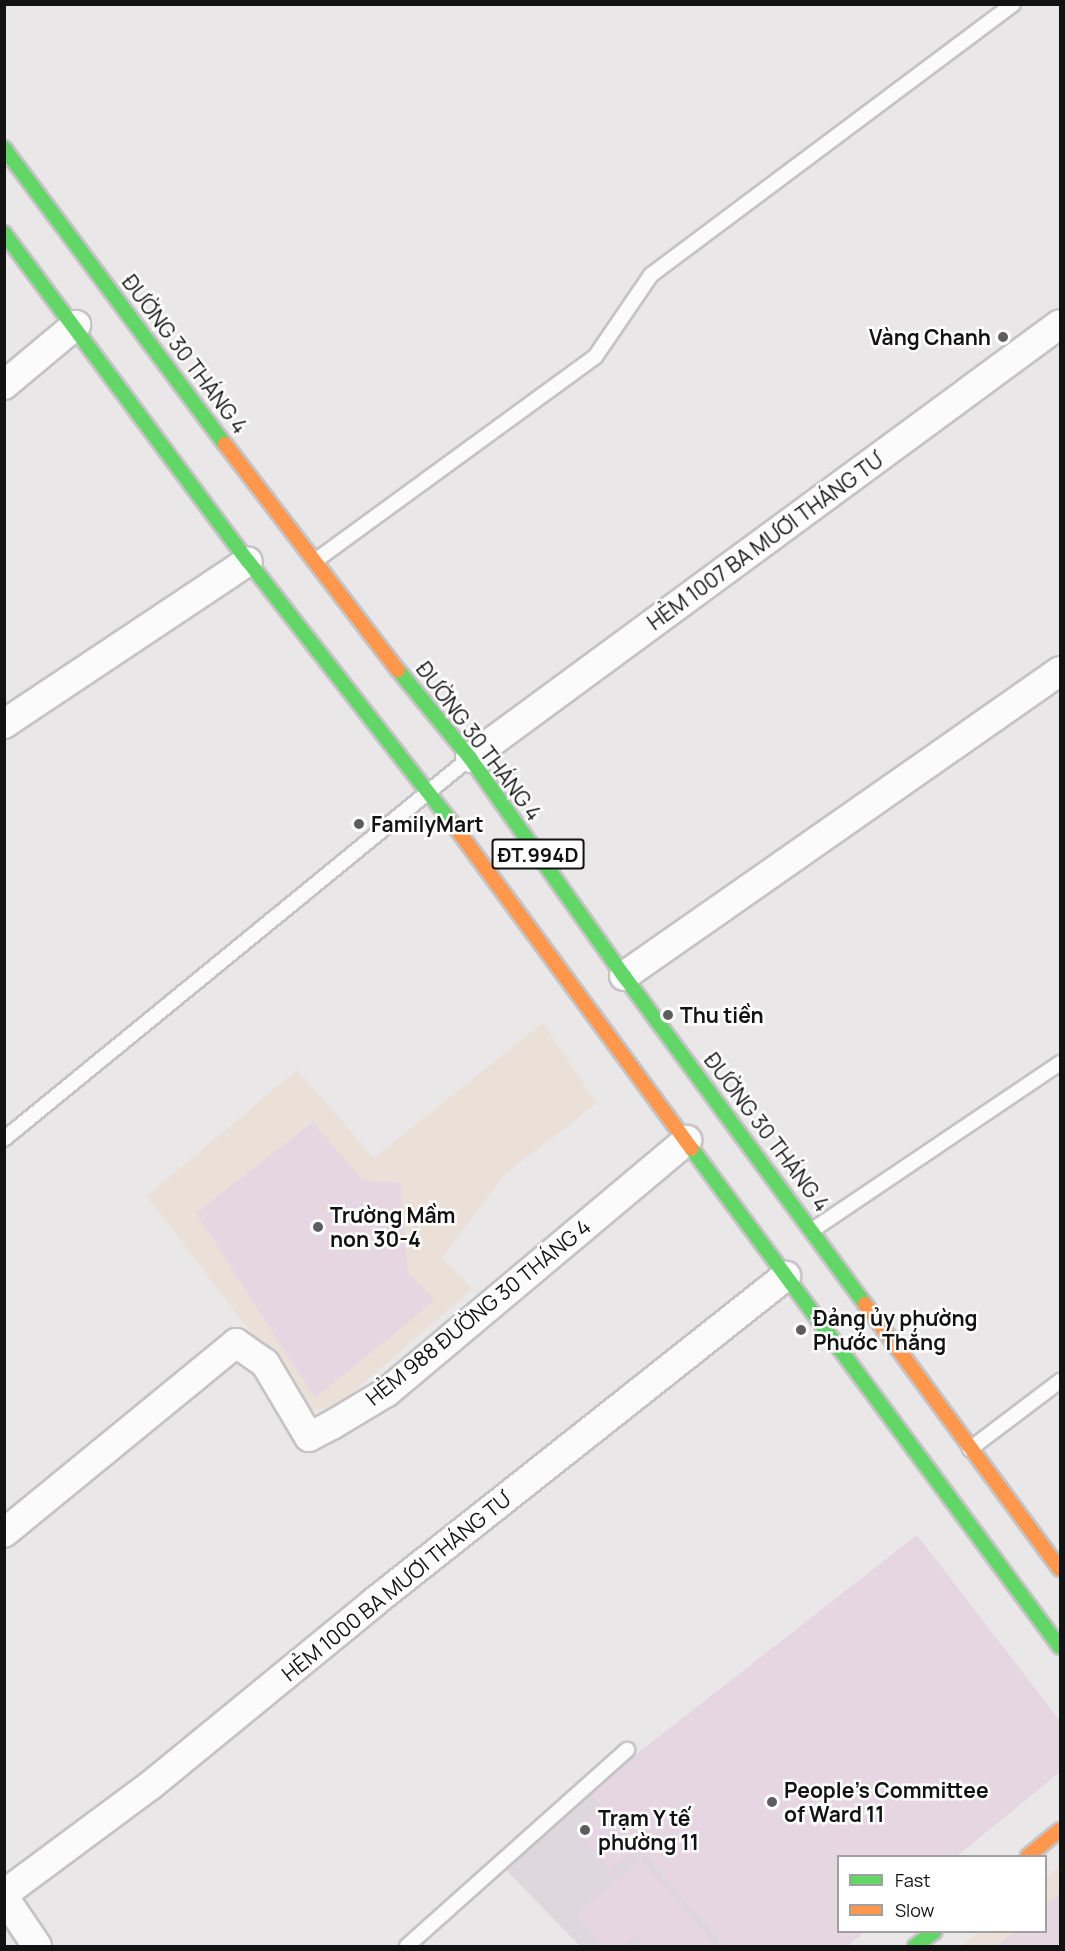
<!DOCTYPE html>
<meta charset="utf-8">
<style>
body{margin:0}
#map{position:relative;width:1065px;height:1951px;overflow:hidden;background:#e9e7e8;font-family:Manrope,sans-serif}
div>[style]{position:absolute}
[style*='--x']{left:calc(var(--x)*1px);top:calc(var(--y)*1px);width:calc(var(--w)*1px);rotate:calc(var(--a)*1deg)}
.built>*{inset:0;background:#ded7dd}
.education>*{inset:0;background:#eae0d7}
.building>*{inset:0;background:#e5d6e2;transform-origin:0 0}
.roads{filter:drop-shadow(2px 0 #c5c3c4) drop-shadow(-2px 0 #c5c3c4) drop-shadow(0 2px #c5c3c4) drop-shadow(0 -2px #c5c3c4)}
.lane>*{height:14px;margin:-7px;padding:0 7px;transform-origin:7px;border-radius:7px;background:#fcfbfc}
.street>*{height:28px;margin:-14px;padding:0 14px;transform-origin:14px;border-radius:14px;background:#fcfbfc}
.fast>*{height:14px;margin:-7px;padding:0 7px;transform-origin:7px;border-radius:7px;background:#63d668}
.slow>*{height:14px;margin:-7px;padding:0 7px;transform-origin:7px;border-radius:7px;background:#ff974d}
.dots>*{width:16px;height:16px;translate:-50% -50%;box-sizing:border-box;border:3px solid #fff;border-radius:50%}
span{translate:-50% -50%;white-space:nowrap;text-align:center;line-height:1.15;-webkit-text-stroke:5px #fff;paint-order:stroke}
.shield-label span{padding:2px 4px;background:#fff;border:2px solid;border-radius:4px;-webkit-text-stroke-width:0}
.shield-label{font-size:20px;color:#131213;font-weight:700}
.poi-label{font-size:21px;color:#131213;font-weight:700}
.right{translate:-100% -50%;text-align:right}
.left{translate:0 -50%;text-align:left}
.street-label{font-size:21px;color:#131213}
.frame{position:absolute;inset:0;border:6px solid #131213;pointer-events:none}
.legend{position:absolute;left:837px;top:1855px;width:210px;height:78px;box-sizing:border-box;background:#fff;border:2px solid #a1a0a1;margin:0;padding:8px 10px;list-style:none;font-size:18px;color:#131213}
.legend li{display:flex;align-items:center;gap:12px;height:30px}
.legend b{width:30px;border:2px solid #a1a0a1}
</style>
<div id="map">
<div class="built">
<i style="clip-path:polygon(589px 1791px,725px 1946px,580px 1946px,506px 1870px)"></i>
</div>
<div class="education">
<i style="clip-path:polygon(543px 1023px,597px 1103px,505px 1174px,442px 1258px,472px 1289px,335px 1408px,310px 1410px,147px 1196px,297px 1070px,374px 1158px)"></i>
<i style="clip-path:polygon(1060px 1865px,1060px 1946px,961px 1946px,979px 1932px,1046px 1932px,1046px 1878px)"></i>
</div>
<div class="building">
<i style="clip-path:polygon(313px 1122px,363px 1181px,400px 1183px,408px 1273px,435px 1300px,315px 1398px,196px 1213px)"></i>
<i style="clip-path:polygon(917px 1535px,1060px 1721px,1060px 1772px,957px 1856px,838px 1856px,838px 1932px,865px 1932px,847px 1946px,725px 1946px,589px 1791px)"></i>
<i style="left:600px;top:1810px;width:53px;height:31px;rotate:50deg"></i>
<i style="clip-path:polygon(640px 1858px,717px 1946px,643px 1946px,635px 1937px,624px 1946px,603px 1946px,575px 1915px)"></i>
<i style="clip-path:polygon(1060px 1893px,1060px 1946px,996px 1946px,1015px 1932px,1046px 1932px,1046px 1906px)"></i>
</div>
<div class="roads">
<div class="lane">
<i style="--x:315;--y:561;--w:346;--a:-36.1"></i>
<i style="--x:595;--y:357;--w:99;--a:-55.7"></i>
<i style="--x:651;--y:275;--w:452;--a:-36.8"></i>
<i style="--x:4;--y:1139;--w:602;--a:-39.27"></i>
<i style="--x:814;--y:1229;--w:297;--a:-34"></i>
<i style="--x:970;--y:1449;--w:113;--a:-37.1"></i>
<i style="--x:407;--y:1946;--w:295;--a:-41.7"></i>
</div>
<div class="street">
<i style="--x:4;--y:385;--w:94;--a:-39.8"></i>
<i style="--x:4;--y:724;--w:293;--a:-33.7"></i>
<i style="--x:470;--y:758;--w:732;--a:-36.34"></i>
<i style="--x:624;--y:976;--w:532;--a:-34.97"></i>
<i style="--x:4;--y:1533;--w:300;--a:-39.3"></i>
<i style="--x:236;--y:1343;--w:35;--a:35"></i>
<i style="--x:265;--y:1363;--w:86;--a:59.3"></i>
<i style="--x:309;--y:1437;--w:26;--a:-28"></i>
<i style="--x:332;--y:1425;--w:64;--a:-31"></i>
<i style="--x:387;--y:1392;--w:392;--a:-40"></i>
<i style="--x:4;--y:1894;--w:183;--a:-36.6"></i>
<i style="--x:151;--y:1785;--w:287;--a:-39.3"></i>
<i style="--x:373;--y:1603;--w:527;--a:-38.37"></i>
<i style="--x:4;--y:1897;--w:59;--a:56"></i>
</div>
<div class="fast">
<i style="--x:4;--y:148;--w:369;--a:53.3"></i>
<i style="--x:4;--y:233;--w:409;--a:53.4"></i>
<i style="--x:248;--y:561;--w:333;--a:52.1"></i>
<i style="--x:398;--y:670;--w:114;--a:50.7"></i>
<i style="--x:470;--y:758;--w:267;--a:54.8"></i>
<i style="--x:624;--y:976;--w:407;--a:53.7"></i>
<i style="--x:692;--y:1149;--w:619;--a:53.54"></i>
<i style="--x:915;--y:1946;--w:24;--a:-36"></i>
</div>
<div class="slow">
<i style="--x:225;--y:444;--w:285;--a:52.6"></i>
<i style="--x:453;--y:824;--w:403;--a:53.7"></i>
<i style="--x:865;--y:1304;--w:329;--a:53.7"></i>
<i style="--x:1028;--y:1856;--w:41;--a:-39.1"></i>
</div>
</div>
<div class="dots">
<i style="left:1003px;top:337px;background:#5e5d5e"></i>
<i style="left:359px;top:824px;background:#5e5d5e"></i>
<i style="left:668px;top:1015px;background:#5e5d5e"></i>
<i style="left:318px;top:1227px;background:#5e5d5e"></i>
<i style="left:801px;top:1330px;background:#5e5d5e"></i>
<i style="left:772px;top:1802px;background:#5e5d5e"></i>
<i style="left:585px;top:1830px;background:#5e5d5e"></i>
</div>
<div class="shield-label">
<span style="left:538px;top:854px">ĐT.994D</span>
</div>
<div class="poi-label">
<span class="right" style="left:991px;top:337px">Vàng Chanh</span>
<span class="left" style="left:371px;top:824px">FamilyMart</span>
<span class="left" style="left:680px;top:1015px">Thu tiền</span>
<span class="left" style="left:330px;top:1227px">Trường Mầm<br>non 30-4</span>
<span class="left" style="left:813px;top:1330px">Đảng ủy phường<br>Phước Thắng</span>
<span class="left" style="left:784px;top:1802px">People’s Committee<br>of Ward 11</span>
<span class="left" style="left:598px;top:1830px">Trạm Y tế<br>phường 11</span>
</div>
<div class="street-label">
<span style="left:185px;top:354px;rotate:53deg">ĐƯỜNG 30 THÁNG 4</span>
<span style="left:765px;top:541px;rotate:-36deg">HẺM 1007 BA MƯƠI THÁNG TƯ</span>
<span style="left:479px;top:741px;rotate:53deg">ĐƯỜNG 30 THÁNG 4</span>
<span style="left:767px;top:1132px;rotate:53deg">ĐƯỜNG 30 THÁNG 4</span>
<span style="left:478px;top:1312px;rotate:-39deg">HẺM 988 ĐƯỜNG 30 THÁNG 4</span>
<span style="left:396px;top:1586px;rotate:-39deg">HẺM 1000 BA MƯƠI THÁNG TƯ</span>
</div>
<div class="frame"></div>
<ul class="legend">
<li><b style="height:8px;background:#63d668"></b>Fast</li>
<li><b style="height:8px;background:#ff974d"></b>Slow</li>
</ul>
</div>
